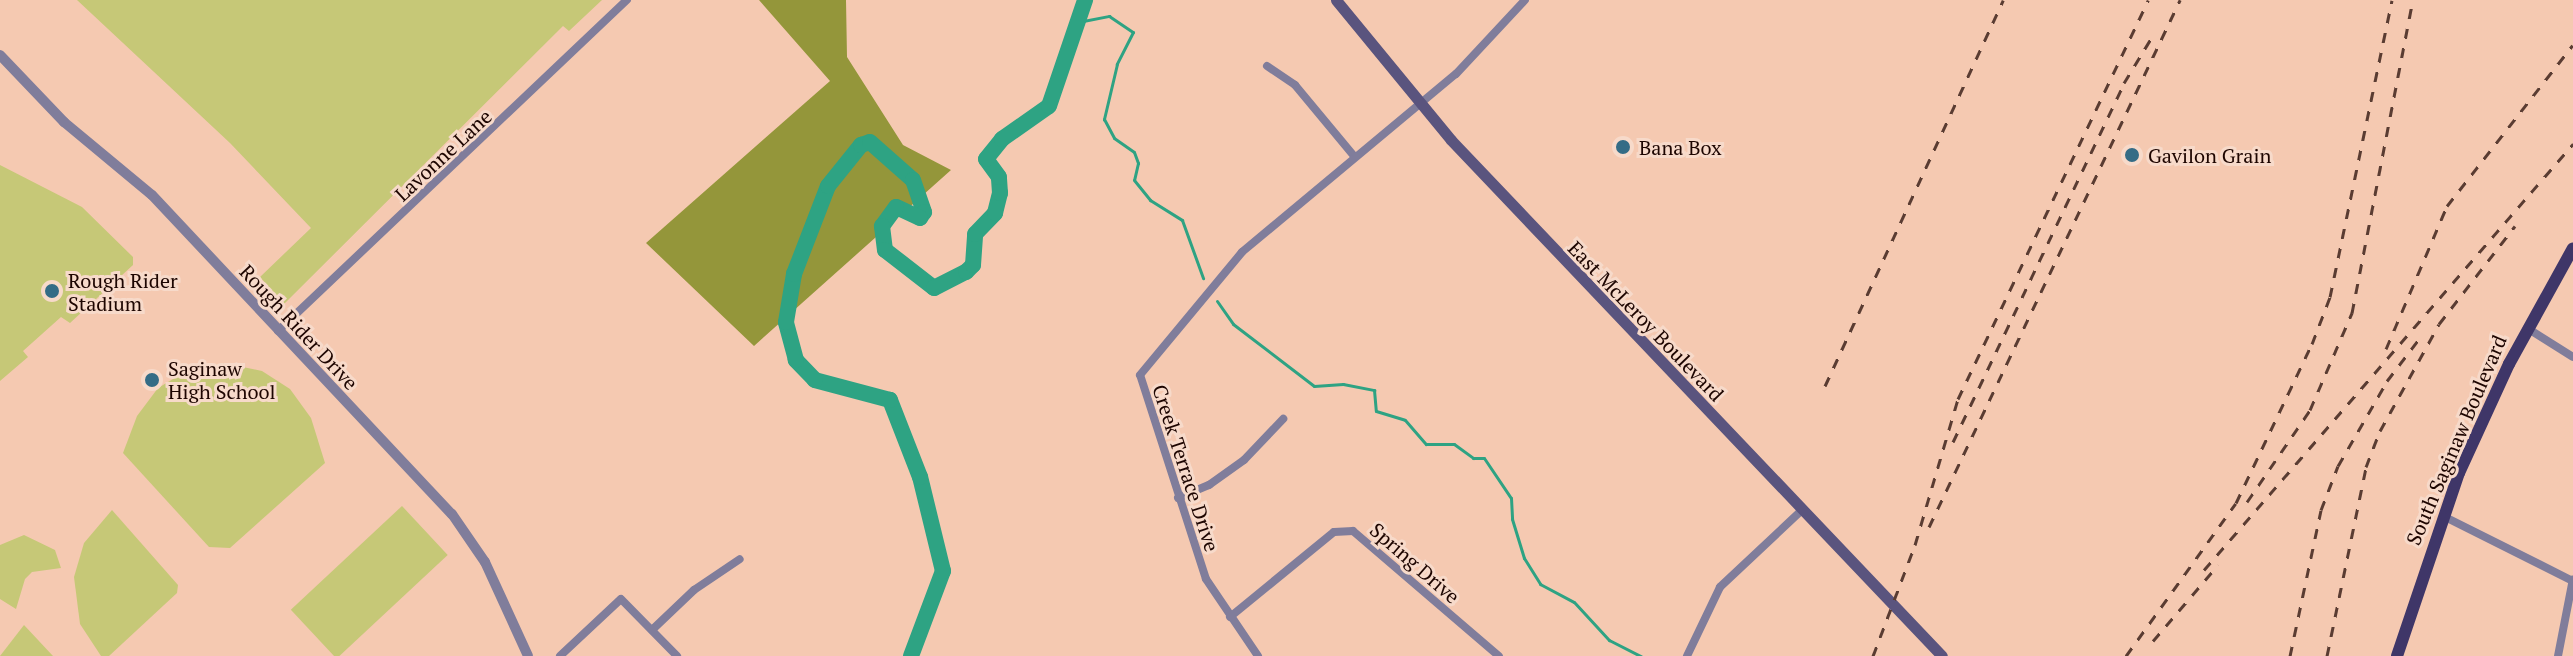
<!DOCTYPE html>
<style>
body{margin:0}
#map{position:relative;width:2573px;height:656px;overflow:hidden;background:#f5c9b1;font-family:"PT Serif",serif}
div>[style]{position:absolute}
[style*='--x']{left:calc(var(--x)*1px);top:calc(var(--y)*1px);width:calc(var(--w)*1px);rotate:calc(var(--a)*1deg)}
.green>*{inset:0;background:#c6c877;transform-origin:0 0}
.forest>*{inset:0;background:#94963a}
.stream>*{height:3px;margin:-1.5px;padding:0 1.5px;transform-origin:1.5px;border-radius:1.5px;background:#2ea383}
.river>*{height:16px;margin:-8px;padding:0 8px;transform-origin:8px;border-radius:8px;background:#2ea383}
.minor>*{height:8px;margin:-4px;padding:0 4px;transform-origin:4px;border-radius:4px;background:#807d9b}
.tertiary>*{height:10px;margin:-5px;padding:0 5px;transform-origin:5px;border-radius:5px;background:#807d9b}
.secondary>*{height:11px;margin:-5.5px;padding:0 5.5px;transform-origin:5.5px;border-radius:5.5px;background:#5a547e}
.primary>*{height:12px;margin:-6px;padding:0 6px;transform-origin:6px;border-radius:6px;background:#3f3668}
.rail>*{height:3px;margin-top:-1.5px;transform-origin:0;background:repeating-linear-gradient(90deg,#5a3c32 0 10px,transparent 0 20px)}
.dots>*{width:22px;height:22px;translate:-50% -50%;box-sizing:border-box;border:4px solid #f7daca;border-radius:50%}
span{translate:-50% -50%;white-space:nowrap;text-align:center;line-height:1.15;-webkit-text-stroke:6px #f7daca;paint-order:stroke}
.poi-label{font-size:20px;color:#1d0500}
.left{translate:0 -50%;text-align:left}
.street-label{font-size:20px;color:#1d0500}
</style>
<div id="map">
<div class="green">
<i style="clip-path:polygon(77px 0,602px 0,569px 31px,563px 26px,284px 304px,260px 277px,311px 228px,230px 143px)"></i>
<i style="clip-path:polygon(0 165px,82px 207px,133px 257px,133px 265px,70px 323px,61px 317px,23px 351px,28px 357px,0 381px)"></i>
<i style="clip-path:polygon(224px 363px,262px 371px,290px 389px,311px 418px,325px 463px,230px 548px,209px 547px,123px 453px,137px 416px,158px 388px,188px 370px)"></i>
<i style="left:402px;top:506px;width:67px;height:152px;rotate:47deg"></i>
<i style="clip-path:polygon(112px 510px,178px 585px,177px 593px,109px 656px,101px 656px,80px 624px,74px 577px,84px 543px)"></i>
<i style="clip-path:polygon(24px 535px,55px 550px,61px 568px,32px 572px,25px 579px,16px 609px,0 599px,0 545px)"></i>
<i style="clip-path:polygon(24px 625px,53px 656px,0 656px)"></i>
</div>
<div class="forest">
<i style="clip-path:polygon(759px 0,846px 0,847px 57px,903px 145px,951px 170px,754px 346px,646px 243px,830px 81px)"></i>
</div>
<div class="stream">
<i style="--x:1078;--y:22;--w:32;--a:-11"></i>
<i style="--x:1109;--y:16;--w:29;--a:34"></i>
<i style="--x:1133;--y:32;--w:36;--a:117"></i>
<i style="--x:1117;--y:64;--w:57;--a:103.3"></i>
<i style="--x:1104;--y:119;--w:21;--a:62"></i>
<i style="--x:1114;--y:138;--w:24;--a:35"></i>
<i style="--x:1134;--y:152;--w:12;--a:70"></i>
<i style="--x:1138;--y:163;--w:17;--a:103"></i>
<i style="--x:1134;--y:180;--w:26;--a:51"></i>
<i style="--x:1150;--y:200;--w:38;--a:32"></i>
<i style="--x:1182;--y:220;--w:62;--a:70.1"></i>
<i style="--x:1217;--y:301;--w:28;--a:55"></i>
<i style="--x:1233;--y:324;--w:102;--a:37.4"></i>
<i style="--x:1314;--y:386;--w:29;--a:-4"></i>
<i style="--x:1343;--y:384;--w:32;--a:11"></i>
<i style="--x:1374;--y:390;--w:21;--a:85"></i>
<i style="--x:1376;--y:411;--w:30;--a:17"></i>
<i style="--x:1405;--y:420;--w:32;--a:49"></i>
<i style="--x:1426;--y:444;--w:28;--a:0"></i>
<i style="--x:1454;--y:444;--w:24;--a:36"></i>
<i style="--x:1473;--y:458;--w:11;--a:0"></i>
<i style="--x:1484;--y:458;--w:48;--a:56"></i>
<i style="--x:1511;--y:498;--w:21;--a:87"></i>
<i style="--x:1512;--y:519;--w:41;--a:72.9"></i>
<i style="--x:1524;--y:558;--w:31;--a:58"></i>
<i style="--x:1540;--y:584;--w:38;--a:28"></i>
<i style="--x:1574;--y:602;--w:52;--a:47.4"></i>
<i style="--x:1609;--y:640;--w:36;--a:27"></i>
</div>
<div class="river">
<i style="--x:911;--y:656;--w:91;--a:-69.4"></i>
<i style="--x:943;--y:571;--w:97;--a:-103.7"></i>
<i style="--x:920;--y:477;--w:83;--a:-111.3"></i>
<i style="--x:890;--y:400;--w:78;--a:-165.1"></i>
<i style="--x:815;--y:380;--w:28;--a:-134"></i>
<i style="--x:796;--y:360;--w:39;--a:-105"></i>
<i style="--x:786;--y:322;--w:49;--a:-80.5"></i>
<i style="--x:794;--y:274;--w:94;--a:-68.9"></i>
<i style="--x:828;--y:186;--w:53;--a:-51.2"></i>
<i style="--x:861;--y:145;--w:9;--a:-18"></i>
<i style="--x:870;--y:142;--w:57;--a:41.5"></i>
<i style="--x:913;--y:180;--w:34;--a:71"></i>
<i style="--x:924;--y:212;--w:7;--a:124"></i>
<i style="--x:920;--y:218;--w:26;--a:-155"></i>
<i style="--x:896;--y:207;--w:24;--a:126"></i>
<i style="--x:882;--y:226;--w:24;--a:83"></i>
<i style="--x:885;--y:250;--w:62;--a:37.8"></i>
<i style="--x:934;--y:288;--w:36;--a:-27"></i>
<i style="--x:966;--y:272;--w:10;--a:-45"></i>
<i style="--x:973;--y:265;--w:31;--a:-86"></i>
<i style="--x:975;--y:234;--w:29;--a:-46"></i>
<i style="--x:995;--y:213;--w:21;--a:-76"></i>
<i style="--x:1000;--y:193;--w:16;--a:-94"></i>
<i style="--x:999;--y:177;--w:22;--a:-126"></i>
<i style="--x:986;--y:159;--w:26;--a:-51"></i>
<i style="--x:1002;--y:139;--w:57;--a:-35.1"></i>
<i style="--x:1049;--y:106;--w:112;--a:-71.2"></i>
</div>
<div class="minor">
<i style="--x:1267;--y:66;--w:34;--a:34"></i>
<i style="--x:1295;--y:85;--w:92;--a:50.3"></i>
<i style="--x:2527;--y:328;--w:54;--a:32.2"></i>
<i style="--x:278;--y:331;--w:481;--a:-43.5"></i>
<i style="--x:1178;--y:498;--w:34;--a:-23"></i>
<i style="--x:1209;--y:485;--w:43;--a:-35.5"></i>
<i style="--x:1244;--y:460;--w:57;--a:-46.4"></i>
<i style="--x:2443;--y:516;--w:145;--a:26.6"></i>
<i style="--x:1230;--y:617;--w:134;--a:-39.3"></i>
<i style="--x:1334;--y:532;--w:19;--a:-3"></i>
<i style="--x:1353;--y:531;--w:192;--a:40.6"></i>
<i style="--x:652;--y:630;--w:58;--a:-43.6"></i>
<i style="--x:694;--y:590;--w:55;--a:-34"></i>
<i style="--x:560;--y:656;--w:83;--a:-43.1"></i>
<i style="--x:621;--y:599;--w:80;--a:45.5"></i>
<i style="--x:1258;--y:656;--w:93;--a:-124"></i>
<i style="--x:1206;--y:579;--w:214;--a:-107.9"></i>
<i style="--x:1140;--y:375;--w:160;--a:-50.3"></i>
<i style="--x:1242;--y:252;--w:278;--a:-39.8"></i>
<i style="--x:1456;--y:74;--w:101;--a:-47"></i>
<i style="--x:1687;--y:656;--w:76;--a:-64.4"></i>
<i style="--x:1720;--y:587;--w:112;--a:-43.2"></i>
<i style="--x:2558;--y:656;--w:78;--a:-79"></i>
</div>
<div class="tertiary">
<i style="--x:0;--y:55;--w:93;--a:46.3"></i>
<i style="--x:64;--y:122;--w:114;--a:39.7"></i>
<i style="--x:152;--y:195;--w:438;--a:46.8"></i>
<i style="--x:452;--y:514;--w:58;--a:55.5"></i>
<i style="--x:485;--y:562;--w:103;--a:65.4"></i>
</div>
<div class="secondary">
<i style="--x:1336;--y:0;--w:181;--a:50.6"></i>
<i style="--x:1451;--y:140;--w:712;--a:46.42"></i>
</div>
<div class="primary">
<i style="--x:2397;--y:656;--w:193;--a:-71.3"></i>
<i style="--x:2459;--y:473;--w:120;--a:-65.4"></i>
<i style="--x:2509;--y:364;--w:132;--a:-61.1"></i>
</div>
<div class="rail">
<i style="--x:2386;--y:349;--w:155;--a:-66.9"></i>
<i style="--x:2447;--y:206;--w:204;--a:-52"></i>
<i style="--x:1825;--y:386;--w:425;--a:-65.2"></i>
<i style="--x:1953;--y:442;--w:398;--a:-64.5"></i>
<i style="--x:2124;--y:83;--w:54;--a:-58.7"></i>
<i style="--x:2247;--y:502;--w:112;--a:-55.6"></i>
<i style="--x:2310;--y:410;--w:106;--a:-66.6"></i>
<i style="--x:2352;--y:313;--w:319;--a:-79"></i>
<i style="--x:1929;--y:527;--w:584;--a:-64.53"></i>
<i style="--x:2204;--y:570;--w:564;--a:-49.1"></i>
<i style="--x:2153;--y:641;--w:100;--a:-49.5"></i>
<i style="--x:1873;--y:656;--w:119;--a:-69.3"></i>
<i style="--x:1915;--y:545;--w:152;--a:-73.6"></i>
<i style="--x:1958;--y:399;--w:442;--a:-64.5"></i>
<i style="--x:2126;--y:656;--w:188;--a:-54.3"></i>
<i style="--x:2236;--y:503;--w:176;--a:-64.5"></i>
<i style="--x:2312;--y:344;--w:50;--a:-69"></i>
<i style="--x:2330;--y:297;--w:303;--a:-78.2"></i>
<i style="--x:2290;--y:656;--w:149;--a:-78"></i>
<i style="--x:2321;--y:510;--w:47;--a:-68.9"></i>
<i style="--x:2338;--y:466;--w:98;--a:-60"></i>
<i style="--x:2387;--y:381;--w:53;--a:-52.7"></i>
<i style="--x:2327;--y:656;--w:193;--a:-78.3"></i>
<i style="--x:2366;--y:467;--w:39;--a:-69"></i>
<i style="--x:2380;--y:431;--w:122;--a:-61.1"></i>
<i style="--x:2439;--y:324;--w:124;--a:-52.2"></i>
</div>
<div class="dots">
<i style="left:1623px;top:147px;background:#346c86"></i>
<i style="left:2132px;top:155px;background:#346c86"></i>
<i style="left:52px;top:291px;background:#346c86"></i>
<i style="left:152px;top:380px;background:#346c86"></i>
</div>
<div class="poi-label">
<span class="left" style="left:1639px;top:147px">Bana Box</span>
<span class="left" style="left:2148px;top:155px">Gavilon Grain</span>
<span class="left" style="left:68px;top:292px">Rough Rider<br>Stadium</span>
<span class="left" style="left:168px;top:380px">Saginaw<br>High School</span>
</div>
<div class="street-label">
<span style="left:443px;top:155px;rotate:-43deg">Lavonne Lane</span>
<span style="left:1646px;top:321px;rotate:46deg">East McLeroy Boulevard</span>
<span style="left:299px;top:327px;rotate:47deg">Rough Rider Drive</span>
<span style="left:2456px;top:440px;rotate:-67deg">South Saginaw Boulevard</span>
<span style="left:1186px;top:468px;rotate:72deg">Creek Terrace Drive</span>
<span style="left:1415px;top:563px;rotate:41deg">Spring Drive</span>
</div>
</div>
